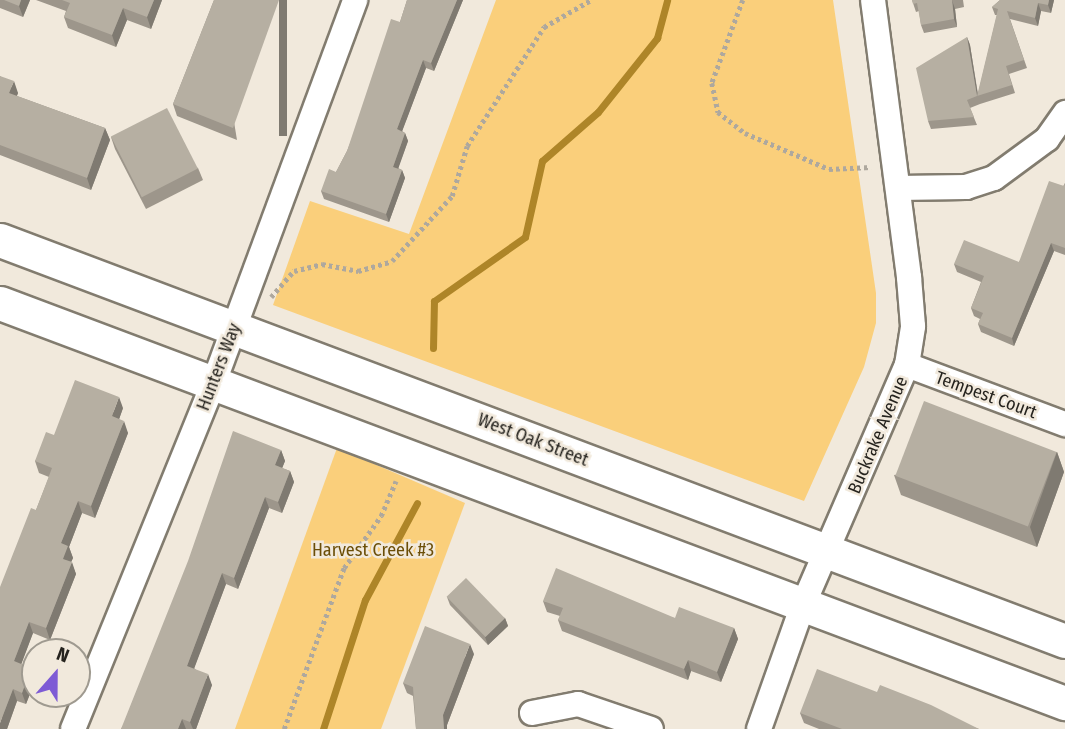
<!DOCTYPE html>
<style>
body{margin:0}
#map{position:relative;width:1065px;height:729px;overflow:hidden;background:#f1e9dc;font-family:"Fira Sans Condensed",sans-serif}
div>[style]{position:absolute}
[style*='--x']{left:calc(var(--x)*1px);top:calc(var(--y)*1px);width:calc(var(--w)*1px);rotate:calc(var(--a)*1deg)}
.green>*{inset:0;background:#facf7b}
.stream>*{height:7px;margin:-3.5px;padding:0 3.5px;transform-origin:3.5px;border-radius:3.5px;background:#ae8528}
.path>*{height:4.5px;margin-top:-2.25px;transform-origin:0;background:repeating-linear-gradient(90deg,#aea89e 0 3.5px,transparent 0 7px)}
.roads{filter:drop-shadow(2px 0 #827c6f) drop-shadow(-2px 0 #827c6f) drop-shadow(0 2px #827c6f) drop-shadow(0 -2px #827c6f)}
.street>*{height:24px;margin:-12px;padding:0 12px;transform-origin:12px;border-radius:12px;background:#fff}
.secondary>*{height:33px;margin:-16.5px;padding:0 16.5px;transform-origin:16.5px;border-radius:16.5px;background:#fff}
.wall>*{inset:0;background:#9d968b}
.shaded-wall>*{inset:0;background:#7f7a71;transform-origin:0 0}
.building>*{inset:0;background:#b6afa2;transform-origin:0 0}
span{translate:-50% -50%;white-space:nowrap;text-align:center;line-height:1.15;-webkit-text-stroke:5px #f1e9dc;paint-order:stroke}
.street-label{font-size:18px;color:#25231e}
.park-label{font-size:18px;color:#6b4e07}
.north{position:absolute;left:21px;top:638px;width:70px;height:70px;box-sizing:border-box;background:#f1e9dc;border:2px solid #9f9a90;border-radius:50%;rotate:21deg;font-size:19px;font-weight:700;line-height:28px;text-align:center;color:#25231e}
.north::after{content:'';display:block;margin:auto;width:24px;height:32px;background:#7e5bd5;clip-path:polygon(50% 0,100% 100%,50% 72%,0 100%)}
</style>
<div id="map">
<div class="green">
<i style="clip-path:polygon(496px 0,833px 0,876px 293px,876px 323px,864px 367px,804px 501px,273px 305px,310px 201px,409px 234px)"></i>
<i style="clip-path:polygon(337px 448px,465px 503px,381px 729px,235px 729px)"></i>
</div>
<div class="stream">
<i style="--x:433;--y:348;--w:47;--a:-88.8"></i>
<i style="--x:434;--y:301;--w:111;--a:-35.1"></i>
<i style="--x:525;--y:237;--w:78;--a:-77.4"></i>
<i style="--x:542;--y:161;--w:74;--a:-41.2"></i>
<i style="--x:598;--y:112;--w:95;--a:-51.4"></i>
<i style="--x:657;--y:38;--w:39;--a:-75"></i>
<i style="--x:323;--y:729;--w:136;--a:-72"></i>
<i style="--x:365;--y:600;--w:110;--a:-61.8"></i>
</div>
<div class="path">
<i style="--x:743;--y:0;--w:89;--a:110.5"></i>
<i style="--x:712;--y:83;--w:30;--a:78"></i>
<i style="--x:718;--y:112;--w:34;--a:38"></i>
<i style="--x:745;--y:133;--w:91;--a:23.2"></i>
<i style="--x:829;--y:169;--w:42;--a:-2.7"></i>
<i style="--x:271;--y:297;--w:35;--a:-49"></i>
<i style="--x:294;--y:271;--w:29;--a:-14"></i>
<i style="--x:322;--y:264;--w:37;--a:11"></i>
<i style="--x:358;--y:271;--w:35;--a:-16"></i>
<i style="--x:392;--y:261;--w:88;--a:-47.3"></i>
<i style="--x:452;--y:196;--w:52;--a:-73.3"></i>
<i style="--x:467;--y:146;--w:142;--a:-57.1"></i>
<i style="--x:544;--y:27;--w:54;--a:-29.9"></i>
<i style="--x:284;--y:729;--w:172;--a:-69.6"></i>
<i style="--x:344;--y:568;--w:64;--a:-54.6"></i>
<i style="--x:381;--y:516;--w:38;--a:-67"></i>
</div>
<div class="roads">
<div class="street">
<i style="--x:898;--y:188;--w:68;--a:-0.8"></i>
<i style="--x:966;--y:187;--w:29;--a:-18"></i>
<i style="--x:994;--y:178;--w:66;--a:-36.3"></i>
<i style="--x:1047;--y:139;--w:32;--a:-55"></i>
<i style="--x:907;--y:365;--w:169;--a:20.5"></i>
<i style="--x:532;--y:713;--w:47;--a:-11.1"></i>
<i style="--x:578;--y:704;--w:77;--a:18.9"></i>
<i style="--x:73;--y:729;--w:375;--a:-67.9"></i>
<i style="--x:214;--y:382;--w:407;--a:-69.7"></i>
<i style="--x:759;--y:729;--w:132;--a:-70.5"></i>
<i style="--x:803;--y:605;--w:262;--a:-66.6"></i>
<i style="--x:907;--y:365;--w:39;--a:-81"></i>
<i style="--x:913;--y:326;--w:49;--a:-94.7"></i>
<i style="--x:909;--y:277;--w:279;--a:-97.4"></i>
</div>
<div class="secondary">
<i style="--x:0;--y:240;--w:1138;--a:20.63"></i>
<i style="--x:0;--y:303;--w:1138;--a:20.59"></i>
</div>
</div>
<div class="wall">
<i style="clip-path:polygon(0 0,30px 0,23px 17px,0 8px)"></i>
<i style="clip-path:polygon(36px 0,162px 0,151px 29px,127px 20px,116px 47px,68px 28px,64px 17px,66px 11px)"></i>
<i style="clip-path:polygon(214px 0,237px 140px,177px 116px,173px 104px)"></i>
<i style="clip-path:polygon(407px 0,463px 0,434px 71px,426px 68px,402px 131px,405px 133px,408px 141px,398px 168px,402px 170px,405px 178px,389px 222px,324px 199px,321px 191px,336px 172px,347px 151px,400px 22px)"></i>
<i style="clip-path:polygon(912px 0,963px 0,964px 7px,955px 9px,957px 27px,924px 33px,921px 25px,919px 11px,916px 12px)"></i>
<i style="clip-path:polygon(1000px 0,1054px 0,1051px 13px,1041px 11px,1038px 26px,1010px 19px,1027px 68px,1009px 74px,1015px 93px,980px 104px,979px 102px,980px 104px,970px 108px,977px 125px,931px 129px,928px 121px,967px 37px,970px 45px,978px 94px,997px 15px,995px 15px,992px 7px)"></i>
<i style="clip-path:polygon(0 76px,18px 93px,17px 96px,105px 128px,110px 140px,91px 190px,0 155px)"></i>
<i style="clip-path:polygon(111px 137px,198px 168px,203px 180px,146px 209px,115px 149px)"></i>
<i style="clip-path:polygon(1065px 183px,1065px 255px,1054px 251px,1014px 346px,981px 332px,978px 324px,980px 319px,974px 316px,971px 308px,981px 282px,957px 272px,954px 264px,1019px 262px)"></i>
<i style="clip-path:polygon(123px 408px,119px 419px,128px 433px,95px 518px,82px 513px,69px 547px,73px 558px,71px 562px,76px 574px,50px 640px,33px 633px,21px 664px,31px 668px,35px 677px,35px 681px,26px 704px,17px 701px,7px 729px,0 729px,36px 510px,49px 477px,39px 473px,35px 461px,54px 435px)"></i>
<i style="clip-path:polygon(281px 450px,285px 461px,282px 468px,290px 471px,294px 482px,282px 513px,269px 508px,238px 589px,226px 584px,194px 668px,212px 685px,196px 729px,121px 729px)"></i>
<i style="clip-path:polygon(1057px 452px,1064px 472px,1037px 547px,901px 495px,894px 475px)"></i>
<i style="clip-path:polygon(447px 597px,505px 618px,508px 626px,488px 645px,450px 605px)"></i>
<i style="clip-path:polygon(543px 601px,675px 618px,734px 628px,738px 639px,721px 682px,691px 671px,688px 680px,562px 631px,558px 620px,560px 616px,547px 612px)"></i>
<i style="clip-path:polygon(474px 654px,447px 725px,447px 729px,416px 729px,413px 696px,407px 693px,403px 683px)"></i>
<i style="clip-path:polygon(877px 692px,979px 729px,819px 729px,804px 723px,800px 713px)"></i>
</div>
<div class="shaded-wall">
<i style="clip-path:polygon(21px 0,30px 0,23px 17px,19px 6px)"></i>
<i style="clip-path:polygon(154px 0,162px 0,151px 29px,147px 17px)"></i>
<i style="left:279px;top:0;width:8px;height:136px"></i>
<i style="clip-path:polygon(457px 0,463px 0,434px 71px,431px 63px)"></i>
<i style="clip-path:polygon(952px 0,955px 9px,957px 27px,954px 19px)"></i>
<i style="clip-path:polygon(1049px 0,1054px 0,1051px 13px,1048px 5px)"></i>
<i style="clip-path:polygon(1038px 3px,1041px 11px,1038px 26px,1035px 18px)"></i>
<i style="clip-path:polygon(123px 8px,127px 20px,116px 47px,112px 35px)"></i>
<i style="clip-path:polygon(967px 37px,970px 45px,978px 96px,977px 96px,980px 104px,977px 96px)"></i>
<i style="clip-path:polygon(423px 60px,426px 68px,400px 137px,397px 129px)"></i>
<i style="clip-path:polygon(14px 81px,18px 93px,13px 104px,9px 93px)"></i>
<i style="clip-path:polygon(105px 128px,110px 140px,91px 190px,87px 178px)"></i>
<i style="clip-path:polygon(405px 133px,408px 141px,396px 175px,393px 167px)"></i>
<i style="clip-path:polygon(402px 170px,405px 178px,389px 222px,386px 214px)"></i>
<i style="clip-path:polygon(1051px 243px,1054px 251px,1014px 346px,1012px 338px)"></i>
<i style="clip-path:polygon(119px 397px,123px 408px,116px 428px,112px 416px)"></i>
<i style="clip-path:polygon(124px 421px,128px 433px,95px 518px,91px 506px)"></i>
<i style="clip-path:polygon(281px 450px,285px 461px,279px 476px,275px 465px)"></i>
<i style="clip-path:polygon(1057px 452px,1064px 472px,1037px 547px,1030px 527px)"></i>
<i style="clip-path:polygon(290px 471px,294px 482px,282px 513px,278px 502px)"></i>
<i style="clip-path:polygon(265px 497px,269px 508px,238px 589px,234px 578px)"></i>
<i style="clip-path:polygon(78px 501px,82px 513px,69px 547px,73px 558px,67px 571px,63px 559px,61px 543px)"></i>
<i style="clip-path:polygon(72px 562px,76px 574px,50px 640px,46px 628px)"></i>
<i style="clip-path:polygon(222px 573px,226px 584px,191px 677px,187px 666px)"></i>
<i style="clip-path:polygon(505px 618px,508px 626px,488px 645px,485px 637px)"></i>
<i style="clip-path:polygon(29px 622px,33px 633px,18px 673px,14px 661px)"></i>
<i style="clip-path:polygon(734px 628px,738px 639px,721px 682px,717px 672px)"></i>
<i style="clip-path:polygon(470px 644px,474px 654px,447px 725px,447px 729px,444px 729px,443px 715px)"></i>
<i style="clip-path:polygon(688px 660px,691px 671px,688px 680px,684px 669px)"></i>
<i style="clip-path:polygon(31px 668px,35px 677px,35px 681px,26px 704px,22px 693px)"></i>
<i style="clip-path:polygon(208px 674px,212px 685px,196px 729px,193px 729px,190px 722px)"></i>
<i style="clip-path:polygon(13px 689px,17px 701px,7px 729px,0 729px,0 723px)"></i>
<i style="clip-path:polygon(182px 719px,186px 729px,178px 729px)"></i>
</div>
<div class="building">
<i style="clip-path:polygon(4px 0,21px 0,19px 6px)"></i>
<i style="clip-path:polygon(62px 0,154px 0,147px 17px,123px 8px,112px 35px,64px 17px,70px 3px)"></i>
<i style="clip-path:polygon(214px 0,279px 0,233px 128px,173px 104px)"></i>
<i style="clip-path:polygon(407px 0,457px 0,431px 63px,423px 60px,397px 129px,405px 133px,393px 167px,402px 170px,386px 214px,321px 191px,329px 169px,336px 172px,347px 151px,391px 19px,400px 22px)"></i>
<i style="clip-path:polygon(912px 0,955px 0,952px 0,954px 19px,921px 25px,917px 3px,913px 4px)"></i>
<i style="clip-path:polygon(1000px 0,1049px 0,1048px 5px,1038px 3px,1035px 18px,1007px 11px,1024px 60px,1006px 66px,1012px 85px,977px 96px,998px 9px,992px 7px)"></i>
<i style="clip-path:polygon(967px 37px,977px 96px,967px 100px,974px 117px,928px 121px,916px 68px)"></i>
<i style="clip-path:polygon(0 76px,14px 81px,9px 93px,105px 128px,87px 178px,0 145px)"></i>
<i style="left:167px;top:108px;width:68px;height:63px;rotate:63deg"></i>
<i style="clip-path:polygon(1049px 181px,1064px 186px,1065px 183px,1065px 248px,1051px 243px,1012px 338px,978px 324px,983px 313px,971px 308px,984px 276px,954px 264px,964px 240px,1019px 262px)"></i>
<i style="clip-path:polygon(75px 380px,119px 397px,112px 416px,124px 421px,91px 506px,78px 501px,61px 543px,68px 546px,63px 559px,72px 562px,46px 628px,29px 622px,14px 661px,31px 668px,22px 693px,13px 689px,0 723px,0 587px,31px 508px,36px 510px,52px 468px,35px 461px,46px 432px,54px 435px)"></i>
<i style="left:924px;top:401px;width:142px;height:80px;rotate:21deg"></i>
<i style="clip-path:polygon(233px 431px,281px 450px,275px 465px,290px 471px,278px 502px,265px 497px,234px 578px,222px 573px,187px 666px,208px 674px,190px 722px,182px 719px,178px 729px,121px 729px,188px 561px)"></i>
<i style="clip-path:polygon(556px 568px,675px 618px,679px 607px,734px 628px,717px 672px,688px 660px,684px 669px,558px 620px,563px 608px,543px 601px)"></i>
<i style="left:466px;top:578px;width:56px;height:27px;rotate:46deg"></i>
<i style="clip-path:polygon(425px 626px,470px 644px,443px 715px,444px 729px,416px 729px,413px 687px,403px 683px)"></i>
<i style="clip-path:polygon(817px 669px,877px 692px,880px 685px,931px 705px,979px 729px,842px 729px,800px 713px)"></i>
</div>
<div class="street-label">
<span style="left:219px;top:367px;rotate:-69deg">Hunters Way</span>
<span style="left:986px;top:395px;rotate:20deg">Tempest Court</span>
<span style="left:878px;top:435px;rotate:-67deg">Buckrake Avenue</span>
<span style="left:533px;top:440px;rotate:21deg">West Oak Street</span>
</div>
<div class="park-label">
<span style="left:373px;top:550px">Harvest Creek #3</span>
</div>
<div class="north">N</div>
</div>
